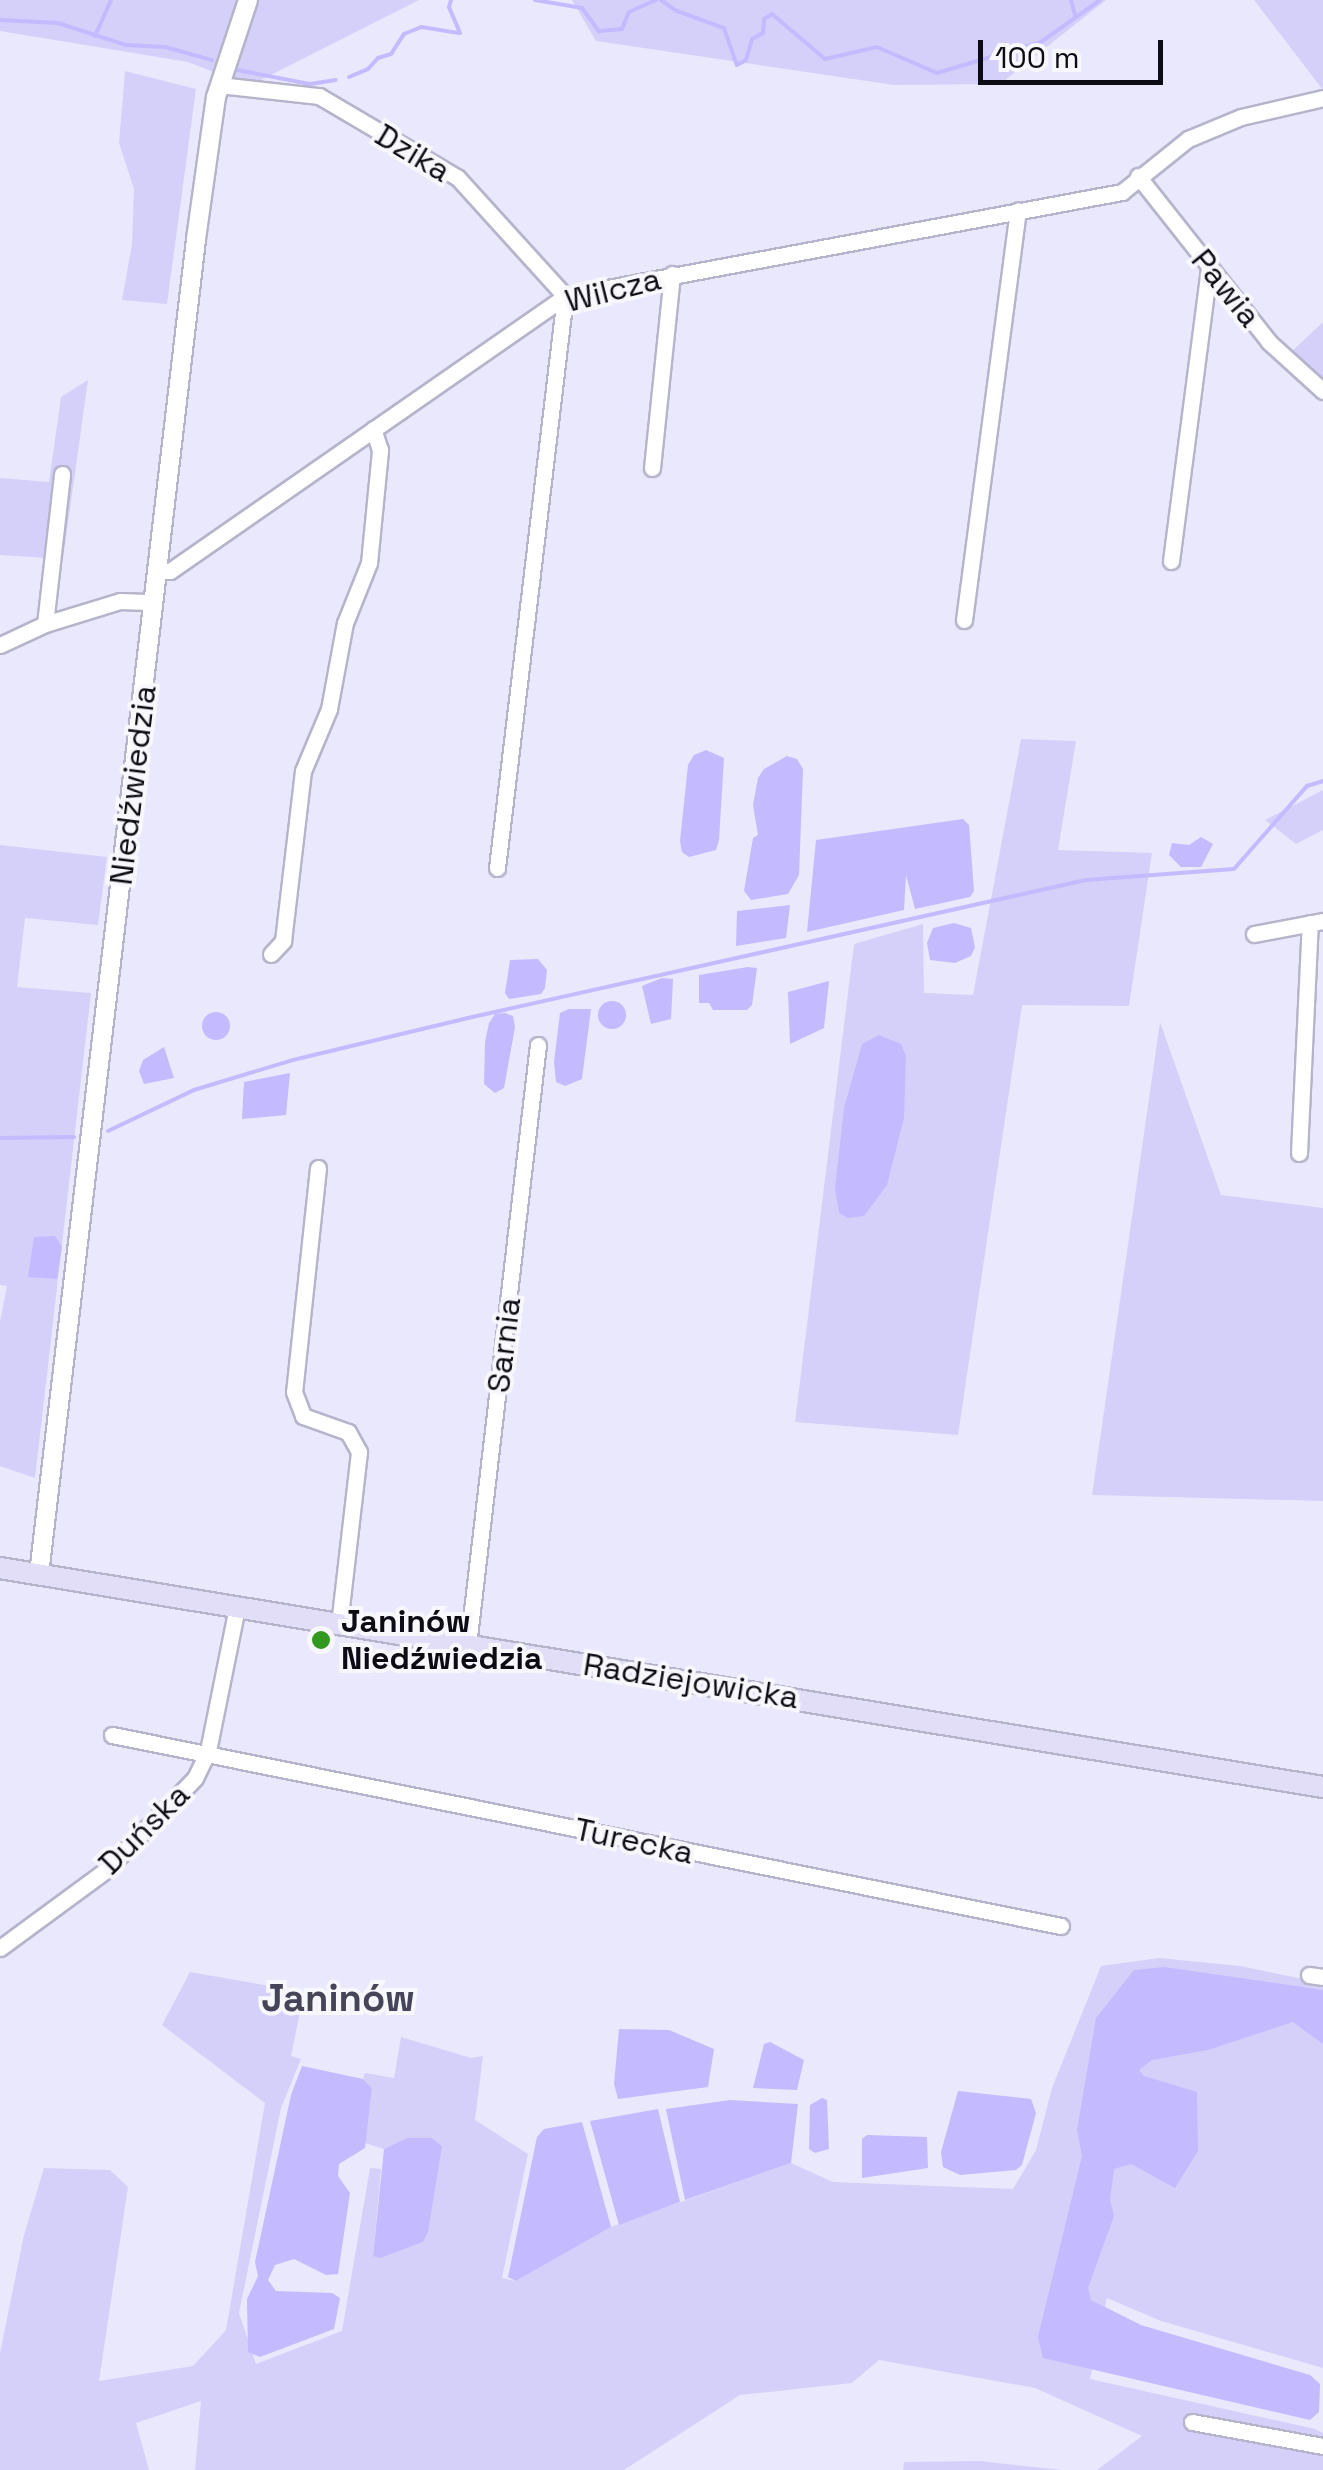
<!DOCTYPE html>
<meta charset="utf-8">
<style>
body{margin:0}
#map{position:relative;width:1323px;height:2470px;overflow:hidden;background:#eae8fc;font-family:"Space Grotesk",sans-serif}
div>[style]{position:absolute}
[style*='--x']{left:calc(var(--x)*1px);top:calc(var(--y)*1px);width:calc(var(--w)*1px);rotate:calc(var(--a)*1deg)}
.green>*{inset:0;background:#d5d0fa}
.water>*{inset:0;background:#c4baff}
.round{border-radius:50%}
.stream>*{height:4px;margin:-2px;padding:0 2px;transform-origin:2px;border-radius:2px;background:#c4baff}
.roads{filter:drop-shadow(2px 0 #b6b4cb) drop-shadow(-2px 0 #b6b4cb) drop-shadow(0 2px #b6b4cb) drop-shadow(0 -2px #b6b4cb)}
.minor>*{height:15px;margin:-7.5px;padding:0 7.5px;transform-origin:7.5px;border-radius:7.5px;background:#fff}
.tertiary>*{height:18px;margin:-9px;padding:0 9px;transform-origin:9px;border-radius:9px;background:#fff}
.secondary>*{height:20px;margin:-10px;padding:0 10px;transform-origin:10px;border-radius:10px;background:#e3def8}
.dots>*{width:28px;height:28px;translate:-50% -50%;box-sizing:border-box;border:5px solid #f8f7fc;border-radius:50%}
span{translate:-50% -50%;white-space:nowrap;text-align:center;line-height:1.15;-webkit-text-stroke:8px #f8f7fc;paint-order:stroke}
.street-label{font-size:32px;color:#0d0c14}
.poi-label{font-size:32px;color:#0d0c14;font-weight:700}
.left{translate:0 -50%;text-align:left}
.quarter-label{font-size:38px;color:#464458;font-weight:700}
.scale{position:absolute;left:978px;top:40px;width:185px;height:45px;box-sizing:border-box;border:5px solid #0d0c14;border-top:0;padding-left:12px;font-size:30px;line-height:35px;white-space:nowrap;color:#0d0c14;-webkit-text-stroke:8px #f8f7fc;paint-order:stroke}
</style>
<div id="map">
<div class="green">
<i style="clip-path:polygon(0 0,419px 0,249px 86px,188px 62px,0 31px)"></i>
<i style="clip-path:polygon(572px 0,1106px 0,1000px 84px,894px 85px,596px 41px)"></i>
<i style="clip-path:polygon(1254px 0,1323px 0,1323px 90px)"></i>
<i style="clip-path:polygon(125px 71px,196px 89px,167px 304px,122px 300px,132px 244px,134px 189px,119px 143px)"></i>
<i style="clip-path:polygon(1323px 322px,1323px 382px,1291px 352px)"></i>
<i style="clip-path:polygon(88px 380px,63px 559px,0 555px,0 478px,49px 482px,61px 397px)"></i>
<i style="clip-path:polygon(1021px 739px,1076px 741px,1058px 850px,1152px 853px,1129px 1006px,1022px 1005px,958px 1435px,795px 1422px,854px 944px,923px 924px,924px 993px,973px 995px)"></i>
<i style="clip-path:polygon(1323px 790px,1323px 830px,1296px 844px,1265px 820px)"></i>
<i style="clip-path:polygon(0 845px,107px 857px,98px 925px,25px 918px,17px 987px,91px 993px,35px 1478px,0 1466px,0 1322px,7px 1286px,0 1285px)"></i>
<i style="clip-path:polygon(1160px 1022px,1221px 1195px,1323px 1208px,1323px 1501px,1092px 1495px)"></i>
<i style="clip-path:polygon(1159px 1958px,1240px 1966px,1323px 1983px,1323px 2368px,1161px 2321px,1107px 2298px,1090px 2379px,1315px 2429px,1323px 2433px,1323px 2470px,1097px 2470px,1142px 2436px,1035px 2388px,879px 2360px,852px 2383px,740px 2395px,624px 2470px,195px 2470px,201px 2401px,136px 2423px,149px 2470px,0 2470px,0 2353px,24px 2235px,44px 2168px,110px 2170px,128px 2187px,99px 2381px,193px 2366px,226px 2330px,265px 2103px,162px 2025px,190px 1972px,304px 1992px,291px 2056px,301px 2059px,281px 2108px,239px 2313px,256px 2364px,342px 2331px,370px 2168px,381px 2169px,373px 2256px,442px 2146px,432px 2138px,407px 2138px,384px 2149px,365px 2143px,372px 2088px,363px 2079px,365px 2073px,394px 2078px,401px 2037px,471px 2058px,483px 2056px,475px 2120px,528px 2154px,502px 2278px,516px 2281px,611px 2227px,791px 2163px,833px 2182px,1013px 2189px,1036px 2150px,1052px 2088px,1101px 1966px)"></i>
<i style="clip-path:polygon(980px 2461px,1062px 2470px,903px 2470px,904px 2462px)"></i>
</div>
<div class="water">
<i style="clip-path:polygon(706px 750px,724px 758px,719px 840px,716px 850px,689px 857px,682px 852px,680px 841px,688px 765px,694px 755px)"></i>
<i style="clip-path:polygon(787px 756px,797px 759px,803px 769px,799px 875px,788px 894px,751px 900px,744px 891px,753px 838px,758px 835px,753px 805px,758px 778px,764px 769px)"></i>
<i style="clip-path:polygon(963px 819px,969px 825px,974px 891px,970px 897px,915px 909px,906px 875px,904px 910px,807px 932px,816px 840px)"></i>
<i style="clip-path:polygon(1201px 837px,1213px 844px,1201px 867px,1181px 867px,1169px 855px,1172px 843px,1189px 845px)"></i>
<i style="clip-path:polygon(790px 905px,786px 938px,736px 946px,737px 911px)"></i>
<i style="clip-path:polygon(954px 923px,971px 928px,975px 947px,971px 956px,955px 963px,930px 960px,927px 943px,933px 928px)"></i>
<i style="clip-path:polygon(538px 959px,547px 970px,545px 988px,541px 994px,509px 999px,505px 993px,510px 960px)"></i>
<i style="clip-path:polygon(748px 967px,757px 968px,752px 1005px,747px 1010px,713px 1010px,709px 1003px,699px 1003px,699px 975px)"></i>
<i style="clip-path:polygon(662px 978px,673px 979px,671px 1019px,651px 1024px,642px 986px)"></i>
<i style="clip-path:polygon(829px 981px,824px 1028px,790px 1044px,788px 992px)"></i>
<i class="round" style="left:598px;top:1001px;width:28px;height:28px"></i>
<i style="clip-path:polygon(569px 1009px,591px 1009px,582px 1079px,565px 1086px,556px 1082px,554px 1062px,560px 1013px)"></i>
<i class="round" style="left:202px;top:1012px;width:28px;height:28px"></i>
<i style="clip-path:polygon(505px 1013px,513px 1016px,515px 1027px,504px 1088px,495px 1093px,484px 1084px,485px 1042px,489px 1023px,495px 1014px)"></i>
<i style="clip-path:polygon(879px 1035px,901px 1044px,906px 1056px,904px 1118px,887px 1185px,864px 1216px,848px 1218px,839px 1213px,835px 1188px,844px 1108px,862px 1044px)"></i>
<i style="clip-path:polygon(164px 1047px,174px 1078px,144px 1084px,139px 1071px,143px 1060px)"></i>
<i style="clip-path:polygon(290px 1073px,286px 1115px,242px 1119px,244px 1082px)"></i>
<i style="clip-path:polygon(55px 1236px,62px 1247px,57px 1279px,28px 1277px,34px 1237px)"></i>
<i style="clip-path:polygon(1164px 1967px,1323px 1990px,1323px 2044px,1293px 2022px,1208px 2050px,1152px 2060px,1139px 2070px,1144px 2076px,1197px 2092px,1198px 2151px,1175px 2188px,1131px 2164px,1114px 2169px,1110px 2200px,1114px 2216px,1088px 2288px,1091px 2300px,1141px 2325px,1310px 2375px,1320px 2384px,1319px 2412px,1310px 2420px,1043px 2358px,1038px 2337px,1082px 2156px,1077px 2130px,1096px 2018px,1134px 1970px)"></i>
<i style="clip-path:polygon(619px 2029px,669px 2030px,714px 2049px,708px 2087px,618px 2099px,614px 2084px)"></i>
<i style="clip-path:polygon(770px 2042px,804px 2060px,797px 2090px,753px 2088px,764px 2044px)"></i>
<i style="clip-path:polygon(302px 2066px,363px 2079px,372px 2088px,365px 2148px,339px 2164px,338px 2176px,350px 2193px,338px 2274px,326px 2275px,294px 2259px,275px 2265px,268px 2280px,276px 2291px,332px 2293px,340px 2298px,334px 2329px,260px 2357px,248px 2352px,247px 2299px,258px 2276px,255px 2262px,291px 2095px)"></i>
<i style="clip-path:polygon(958px 2091px,1031px 2099px,1036px 2113px,1022px 2165px,1016px 2170px,960px 2175px,943px 2167px,941px 2152px)"></i>
<i style="clip-path:polygon(822px 2098px,827px 2100px,829px 2149px,815px 2153px,809px 2149px,810px 2105px)"></i>
<i style="clip-path:polygon(730px 2100px,798px 2104px,791px 2163px,685px 2200px,666px 2109px)"></i>
<i style="clip-path:polygon(658px 2109px,680px 2202px,619px 2225px,590px 2121px)"></i>
<i style="clip-path:polygon(582px 2122px,611px 2227px,516px 2281px,508px 2277px,537px 2137px,544px 2129px)"></i>
<i style="clip-path:polygon(867px 2135px,927px 2137px,928px 2168px,862px 2178px,862px 2139px)"></i>
<i style="clip-path:polygon(407px 2138px,432px 2138px,442px 2146px,428px 2232px,423px 2242px,380px 2258px,373px 2256px,384px 2149px)"></i>
</div>
<div class="stream">
<i style="--x:535;--y:0;--w:48;--a:9.7"></i>
<i style="--x:582;--y:8;--w:29;--a:54"></i>
<i style="--x:599;--y:31;--w:23;--a:-5"></i>
<i style="--x:622;--y:29;--w:18;--a:-68"></i>
<i style="--x:629;--y:12;--w:30;--a:-24"></i>
<i style="--x:661;--y:0;--w:19;--a:35"></i>
<i style="--x:677;--y:11;--w:50;--a:19.9"></i>
<i style="--x:724;--y:28;--w:39;--a:71"></i>
<i style="--x:737;--y:65;--w:10;--a:-29"></i>
<i style="--x:746;--y:60;--w:22;--a:-74"></i>
<i style="--x:752;--y:39;--w:13;--a:-29"></i>
<i style="--x:763;--y:33;--w:14;--a:-86"></i>
<i style="--x:764;--y:19;--w:9;--a:-32"></i>
<i style="--x:772;--y:14;--w:70;--a:40.3"></i>
<i style="--x:825;--y:59;--w:53;--a:-13"></i>
<i style="--x:877;--y:47;--w:65;--a:23.4"></i>
<i style="--x:937;--y:73;--w:109;--a:-16.6"></i>
<i style="--x:1041;--y:42;--w:72;--a:-35.4"></i>
<i style="--x:1071;--y:0;--w:16;--a:75"></i>
<i style="--x:0;--y:20;--w:58;--a:3"></i>
<i style="--x:58;--y:23;--w:71;--a:17.9"></i>
<i style="--x:126;--y:45;--w:39;--a:3"></i>
<i style="--x:165;--y:47;--w:49;--a:15.5"></i>
<i style="--x:95;--y:36;--w:39;--a:-66"></i>
<i style="--x:237;--y:70;--w:74;--a:10.9"></i>
<i style="--x:310;--y:84;--w:26;--a:-9"></i>
<i style="--x:349;--y:77;--w:21;--a:-23"></i>
<i style="--x:368;--y:69;--w:15;--a:-48"></i>
<i style="--x:378;--y:58;--w:14;--a:-17"></i>
<i style="--x:391;--y:54;--w:24;--a:-57"></i>
<i style="--x:404;--y:34;--w:18;--a:-22"></i>
<i style="--x:421;--y:27;--w:39;--a:9"></i>
<i style="--x:460;--y:33;--w:28;--a:-113"></i>
<i style="--x:449;--y:7;--w:7;--a:-74"></i>
<i style="--x:108;--y:1131;--w:95;--a:-25.5"></i>
<i style="--x:194;--y:1090;--w:103;--a:-16.9"></i>
<i style="--x:293;--y:1060;--w:180;--a:-13.5"></i>
<i style="--x:468;--y:1018;--w:633;--a:-12.59"></i>
<i style="--x:1086;--y:880;--w:148;--a:-4.3"></i>
<i style="--x:1234;--y:869;--w:111;--a:-48.7"></i>
<i style="--x:1307;--y:786;--w:17;--a:-17"></i>
<i style="--x:0;--y:1138;--w:74;--a:-0.8"></i>
</div>
<div class="roads">
<div class="minor">
<i style="--x:219;--y:85;--w:101;--a:6.3"></i>
<i style="--x:319;--y:96;--w:161;--a:30.5"></i>
<i style="--x:458;--y:178;--w:159;--a:47.8"></i>
<i style="--x:565;--y:296;--w:576;--a:96.78"></i>
<i style="--x:1138;--y:176;--w:211;--a:51.7"></i>
<i style="--x:1269;--y:342;--w:73;--a:42.2"></i>
<i style="--x:652;--y:468;--w:195;--a:-84.1"></i>
<i style="--x:1171;--y:561;--w:295;--a:-82.6"></i>
<i style="--x:158;--y:571;--w:12;--a:0"></i>
<i style="--x:170;--y:571;--w:481;--a:-34.8"></i>
<i style="--x:565;--y:296;--w:567;--a:-10.58"></i>
<i style="--x:1122;--y:192;--w:85;--a:-38.8"></i>
<i style="--x:1188;--y:139;--w:57;--a:-22.5"></i>
<i style="--x:1241;--y:117;--w:84;--a:-13"></i>
<i style="--x:964;--y:620;--w:413;--a:-82.5"></i>
<i style="--x:45;--y:624;--w:151;--a:-83.5"></i>
<i style="--x:0;--y:645;--w:50;--a:-25"></i>
<i style="--x:45;--y:624;--w:78;--a:-17"></i>
<i style="--x:120;--y:601;--w:34;--a:2"></i>
<i style="--x:1254;--y:934;--w:70;--a:-10.7"></i>
<i style="--x:271;--y:954;--w:18;--a:-47"></i>
<i style="--x:283;--y:941;--w:171;--a:-83.3"></i>
<i style="--x:303;--y:771;--w:67;--a:-67.2"></i>
<i style="--x:329;--y:709;--w:87;--a:-79.5"></i>
<i style="--x:345;--y:623;--w:65;--a:-68.2"></i>
<i style="--x:369;--y:563;--w:114;--a:-84.4"></i>
<i style="--x:380;--y:450;--w:22;--a:-108"></i>
<i style="--x:1299;--y:1153;--w:230;--a:-87.3"></i>
<i style="--x:318;--y:1168;--w:225;--a:96.1"></i>
<i style="--x:294;--y:1392;--w:26;--a:69"></i>
<i style="--x:303;--y:1416;--w:48;--a:19.6"></i>
<i style="--x:348;--y:1432;--w:23;--a:61"></i>
<i style="--x:359;--y:1452;--w:173;--a:96.6"></i>
<i style="--x:468;--y:1645;--w:604;--a:-83.35"></i>
<i style="--x:112;--y:1735;--w:968;--a:11.38"></i>
<i style="--x:0;--y:1948;--w:132;--a:-36.3"></i>
<i style="--x:106;--y:1870;--w:128;--a:-45.9"></i>
<i style="--x:195;--y:1778;--w:30;--a:-64"></i>
<i style="--x:208;--y:1751;--w:147;--a:-78.6"></i>
<i style="--x:1309;--y:1975;--w:14;--a:8"></i>
<i style="--x:1192;--y:2422;--w:133;--a:10.4"></i>
</div>
<div class="tertiary">
<i style="--x:39;--y:1574;--w:1344;--a:-83.29"></i>
<i style="--x:196;--y:239;--w:143;--a:-82"></i>
<i style="--x:216;--y:97;--w:102;--a:-71.7"></i>
</div>
<div class="secondary">
<i style="--x:0;--y:1568;--w:1341;--a:9.4"></i>
</div>
</div>
<div class="dots">
<i style="left:321px;top:1640px;background:#32981e"></i>
</div>
<div class="street-label">
<span style="left:413px;top:153px;rotate:31deg">Dzika</span>
<span style="left:1226px;top:288px;rotate:51deg">Pawia</span>
<span style="left:613px;top:290px;rotate:-14deg">Wilcza</span>
<span style="left:133px;top:785px;rotate:-83deg">Niedźwiedzia</span>
<span style="left:504px;top:1345px;rotate:-83deg">Sarnia</span>
<span style="left:691px;top:1681px;rotate:9deg">Radziejowicka</span>
<span style="left:144px;top:1829px;rotate:-45deg">Duńska</span>
<span style="left:634px;top:1841px;rotate:12deg">Turecka</span>
</div>
<div class="poi-label">
<span class="left" style="left:341px;top:1640px">Janinów<br>Niedźwiedzia</span>
</div>
<div class="quarter-label">
<span style="left:338px;top:1999px">Janinów</span>
</div>
<div class="scale">100 m</div>
</div>
